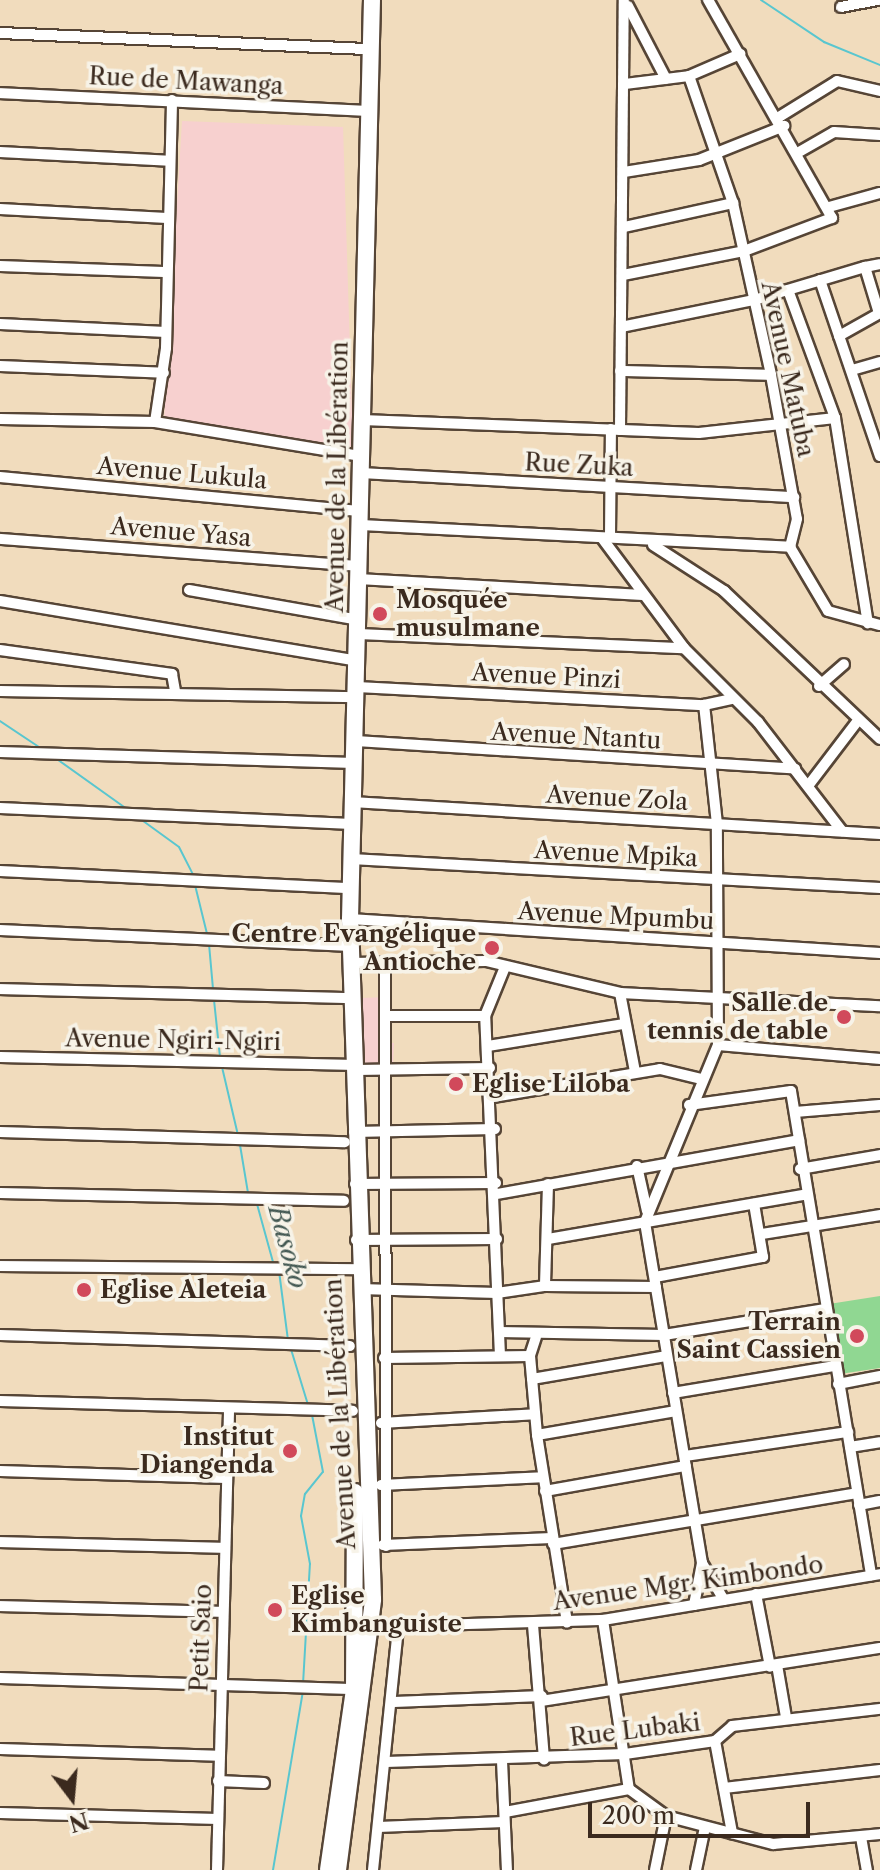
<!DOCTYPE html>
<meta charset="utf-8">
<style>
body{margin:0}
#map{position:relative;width:880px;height:1870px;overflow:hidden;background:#f1dcbd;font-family:"Libre Caslon Text",serif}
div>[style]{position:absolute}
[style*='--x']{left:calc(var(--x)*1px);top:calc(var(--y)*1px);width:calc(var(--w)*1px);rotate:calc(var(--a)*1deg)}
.built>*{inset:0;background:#f7d0cf}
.green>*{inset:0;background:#90d792}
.stream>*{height:2px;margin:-1px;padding:0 1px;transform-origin:1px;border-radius:1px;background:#59c6cf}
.roads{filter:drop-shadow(2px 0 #564536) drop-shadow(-2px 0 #564536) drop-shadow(0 2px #564536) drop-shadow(0 -2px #564536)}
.minor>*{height:10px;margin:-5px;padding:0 5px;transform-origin:5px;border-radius:5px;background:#fff}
.highway>*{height:16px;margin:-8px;padding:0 8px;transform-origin:8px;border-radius:8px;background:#fff}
.dots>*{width:22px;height:22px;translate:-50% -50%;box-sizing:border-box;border:4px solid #f7f3e8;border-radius:50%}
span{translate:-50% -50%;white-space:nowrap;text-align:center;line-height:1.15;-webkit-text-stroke:7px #f7f3e8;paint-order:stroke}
.street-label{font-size:24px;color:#3b2a1e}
.poi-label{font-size:24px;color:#3b2a1e;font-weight:700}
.left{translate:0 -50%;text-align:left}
.right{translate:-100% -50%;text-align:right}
.water-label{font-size:26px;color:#445953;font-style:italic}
.north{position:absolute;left:32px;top:1758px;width:80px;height:80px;-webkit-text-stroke:6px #f7f3e8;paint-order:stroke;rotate:164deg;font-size:22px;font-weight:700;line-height:32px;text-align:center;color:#3b2a1e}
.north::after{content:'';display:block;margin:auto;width:28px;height:36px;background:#3b2a1e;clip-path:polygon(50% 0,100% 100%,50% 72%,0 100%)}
.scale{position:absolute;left:588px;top:1802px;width:222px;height:36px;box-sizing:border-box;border:4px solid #3b2a1e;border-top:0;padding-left:10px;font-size:24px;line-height:28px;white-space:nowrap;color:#3b2a1e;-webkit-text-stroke:6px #f7f3e8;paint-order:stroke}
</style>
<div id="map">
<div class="built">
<i style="clip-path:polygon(182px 121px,343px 127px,353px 447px,164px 420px)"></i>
<i style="clip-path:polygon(385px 997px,385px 1043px,394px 1043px,393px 1065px,361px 1066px,362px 998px)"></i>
</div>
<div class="green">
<i style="clip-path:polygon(880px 1296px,880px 1368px,840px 1374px,829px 1304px)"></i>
</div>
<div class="stream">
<i style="--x:761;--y:0;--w:76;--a:33.7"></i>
<i style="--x:824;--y:42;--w:61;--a:22.3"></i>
<i style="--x:0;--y:721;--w:50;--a:33.7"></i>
<i style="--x:54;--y:757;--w:90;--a:35.5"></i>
<i style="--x:139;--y:818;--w:49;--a:35.9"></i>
<i style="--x:179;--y:847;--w:31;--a:63"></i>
<i style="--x:195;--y:885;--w:50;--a:76.2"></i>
<i style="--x:209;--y:944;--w:45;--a:84.9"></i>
<i style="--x:214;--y:1000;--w:57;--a:84"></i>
<i style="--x:222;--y:1067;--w:70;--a:76.8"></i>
<i style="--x:240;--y:1145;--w:49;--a:80.5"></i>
<i style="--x:257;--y:1204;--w:60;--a:74.6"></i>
<i style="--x:279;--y:1271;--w:70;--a:82.6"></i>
<i style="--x:290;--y:1346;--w:62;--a:73"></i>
<i style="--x:303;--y:1684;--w:120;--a:-86.7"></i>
<i style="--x:310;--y:1564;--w:49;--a:-100.6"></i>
<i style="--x:301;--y:1516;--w:22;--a:-80"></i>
<i style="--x:305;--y:1494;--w:28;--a:-51"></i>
<i style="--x:323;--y:1472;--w:58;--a:-100.9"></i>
<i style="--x:273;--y:1870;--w:181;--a:-80.5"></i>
</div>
<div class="roads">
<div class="minor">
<i style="--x:628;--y:6;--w:82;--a:62.5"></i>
<i style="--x:841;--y:7;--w:38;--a:-11"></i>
<i style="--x:0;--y:33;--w:371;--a:2.5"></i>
<i style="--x:689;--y:76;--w:134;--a:70.9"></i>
<i style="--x:733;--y:203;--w:176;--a:77.5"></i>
<i style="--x:771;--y:375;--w:146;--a:79.8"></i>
<i style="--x:797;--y:519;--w:29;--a:104"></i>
<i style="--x:790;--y:547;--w:74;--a:59.3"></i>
<i style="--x:828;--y:611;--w:54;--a:15.1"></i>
<i style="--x:625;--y:84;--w:64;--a:-7.1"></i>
<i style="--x:689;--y:76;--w:56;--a:-23.3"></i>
<i style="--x:0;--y:93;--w:369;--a:2.8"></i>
<i style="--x:779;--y:117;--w:68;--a:-31.8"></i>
<i style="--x:837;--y:81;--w:44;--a:13.1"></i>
<i style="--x:0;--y:152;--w:169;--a:3"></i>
<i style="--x:799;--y:152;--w:40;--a:-29.7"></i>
<i style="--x:834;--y:132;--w:46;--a:3.7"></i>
<i style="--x:624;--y:172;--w:76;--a:-9.1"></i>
<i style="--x:699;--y:160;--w:92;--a:-21.8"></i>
<i style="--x:829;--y:207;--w:53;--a:-15.4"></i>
<i style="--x:0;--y:209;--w:167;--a:3.1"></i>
<i style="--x:624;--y:227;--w:112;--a:-12.4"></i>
<i style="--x:0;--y:266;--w:164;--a:2.1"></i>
<i style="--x:865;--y:267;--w:15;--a:-11"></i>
<i style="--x:623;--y:275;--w:123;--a:-11.2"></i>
<i style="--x:744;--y:251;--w:94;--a:-20.6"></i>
<i style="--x:832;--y:218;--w:251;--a:-119.6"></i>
<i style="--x:820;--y:280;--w:186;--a:71.2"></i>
<i style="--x:788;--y:290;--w:136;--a:69.8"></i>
<i style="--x:835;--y:418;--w:208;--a:80.9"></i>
<i style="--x:0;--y:324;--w:166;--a:2.8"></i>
<i style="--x:621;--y:327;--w:136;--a:-11.5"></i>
<i style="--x:754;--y:300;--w:116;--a:-16.6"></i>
<i style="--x:865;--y:267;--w:48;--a:73.1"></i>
<i style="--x:839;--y:336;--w:47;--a:-29.3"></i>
<i style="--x:0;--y:366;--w:164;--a:2.4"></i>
<i style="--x:852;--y:370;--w:29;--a:-16"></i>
<i style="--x:620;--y:371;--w:151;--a:1.5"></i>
<i style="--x:0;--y:419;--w:155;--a:1.1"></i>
<i style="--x:155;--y:422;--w:209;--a:9.4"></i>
<i style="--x:362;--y:420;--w:337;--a:2.2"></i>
<i style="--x:699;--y:433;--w:137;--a:-6.3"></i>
<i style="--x:155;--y:422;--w:75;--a:-81.5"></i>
<i style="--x:166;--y:348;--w:248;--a:-88.6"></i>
<i style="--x:620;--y:430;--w:430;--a:-89.5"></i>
<i style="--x:361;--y:473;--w:434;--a:3.2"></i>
<i style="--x:0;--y:477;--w:363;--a:5.4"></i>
<i style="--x:361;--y:525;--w:430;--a:2.9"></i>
<i style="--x:610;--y:537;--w:108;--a:-89.5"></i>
<i style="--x:602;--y:538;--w:137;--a:53.3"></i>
<i style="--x:684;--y:648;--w:105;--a:45"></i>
<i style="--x:758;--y:722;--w:138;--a:52.4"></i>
<i style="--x:0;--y:539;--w:360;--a:4.3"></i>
<i style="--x:653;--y:545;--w:85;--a:32.9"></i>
<i style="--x:724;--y:591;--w:215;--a:43.5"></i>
<i style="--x:358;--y:579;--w:285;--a:3.2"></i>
<i style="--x:189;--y:590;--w:173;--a:10"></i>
<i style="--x:0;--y:601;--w:362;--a:9.5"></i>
<i style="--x:358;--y:634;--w:326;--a:2.5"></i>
<i style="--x:0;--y:650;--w:174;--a:7.9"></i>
<i style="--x:172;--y:674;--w:17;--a:80"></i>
<i style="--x:819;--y:686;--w:33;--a:-41"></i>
<i style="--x:357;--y:687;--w:347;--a:3"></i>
<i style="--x:704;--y:705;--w:29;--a:-12"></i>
<i style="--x:0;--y:691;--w:358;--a:1"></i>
<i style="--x:356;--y:741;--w:440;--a:3.6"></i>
<i style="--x:0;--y:752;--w:354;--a:1.8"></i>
<i style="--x:808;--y:786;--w:79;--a:-52.7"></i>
<i style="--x:352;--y:802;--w:529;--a:3.47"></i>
<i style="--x:0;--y:808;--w:352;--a:2.6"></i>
<i style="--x:351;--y:859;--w:530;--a:3.14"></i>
<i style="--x:0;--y:871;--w:351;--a:2.8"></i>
<i style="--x:350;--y:919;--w:531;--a:3.67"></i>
<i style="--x:0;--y:930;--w:351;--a:2.6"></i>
<i style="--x:385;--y:962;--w:584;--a:89.9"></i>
<i style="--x:350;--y:963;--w:136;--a:-0.8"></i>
<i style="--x:486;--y:961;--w:138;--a:13.4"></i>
<i style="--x:620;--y:993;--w:260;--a:2.9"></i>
<i style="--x:0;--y:989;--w:349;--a:1.5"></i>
<i style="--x:620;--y:993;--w:80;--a:79.2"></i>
<i style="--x:385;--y:1016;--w:100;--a:0"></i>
<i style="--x:718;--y:1045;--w:163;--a:4.9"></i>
<i style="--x:488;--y:1046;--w:138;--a:-9.2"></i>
<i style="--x:0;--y:1057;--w:356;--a:1.3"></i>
<i style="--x:356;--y:1070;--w:134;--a:-0.9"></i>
<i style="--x:493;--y:1097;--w:169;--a:-9.5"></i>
<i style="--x:660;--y:1069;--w:42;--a:13.7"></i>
<i style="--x:689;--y:1105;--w:103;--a:-7.8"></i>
<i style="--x:791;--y:1091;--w:491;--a:80.6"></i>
<i style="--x:795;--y:1112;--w:85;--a:-4.7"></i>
<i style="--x:0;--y:1132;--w:345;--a:1.7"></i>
<i style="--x:354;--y:1132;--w:141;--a:-1.2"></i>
<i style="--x:637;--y:1166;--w:46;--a:77.5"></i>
<i style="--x:800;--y:1169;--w:81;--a:-9.9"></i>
<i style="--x:355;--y:1184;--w:141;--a:-0.4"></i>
<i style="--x:548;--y:1184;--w:102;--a:91.7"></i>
<i style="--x:545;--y:1286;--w:111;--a:0.5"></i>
<i style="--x:0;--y:1193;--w:344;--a:1.3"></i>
<i style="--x:497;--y:1194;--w:307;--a:-10.1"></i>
<i style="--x:762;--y:1234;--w:120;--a:-9.1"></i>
<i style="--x:548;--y:1239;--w:260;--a:-9.8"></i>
<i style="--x:356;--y:1240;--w:141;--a:-0.4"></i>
<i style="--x:0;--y:1266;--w:357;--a:0.5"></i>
<i style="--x:655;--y:1277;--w:110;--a:-10.5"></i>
<i style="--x:763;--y:1257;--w:54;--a:-99.6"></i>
<i style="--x:360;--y:1289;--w:137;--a:1.7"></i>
<i style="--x:497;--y:1293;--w:49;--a:-8.3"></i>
<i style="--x:499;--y:1332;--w:165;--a:1"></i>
<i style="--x:664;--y:1335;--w:162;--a:-9.2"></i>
<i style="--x:0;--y:1335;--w:350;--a:1.8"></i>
<i style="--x:536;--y:1337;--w:20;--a:108"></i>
<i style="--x:530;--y:1356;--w:79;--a:84.9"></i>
<i style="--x:537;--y:1435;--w:190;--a:80.9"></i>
<i style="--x:500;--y:1356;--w:340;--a:-92.5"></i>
<i style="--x:485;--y:1016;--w:53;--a:-67.8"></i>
<i style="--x:384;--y:1358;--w:146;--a:-0.8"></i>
<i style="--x:532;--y:1379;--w:137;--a:-9.7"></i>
<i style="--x:838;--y:1384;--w:43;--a:-10.8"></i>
<i style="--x:673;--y:1393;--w:163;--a:-9.5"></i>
<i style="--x:0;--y:1401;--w:353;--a:1.6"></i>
<i style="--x:381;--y:1423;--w:154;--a:-3.3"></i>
<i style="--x:537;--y:1435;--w:141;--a:-9.8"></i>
<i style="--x:850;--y:1447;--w:30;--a:-9"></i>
<i style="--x:685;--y:1456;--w:165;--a:-8.4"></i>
<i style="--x:0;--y:1471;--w:226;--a:1.8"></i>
<i style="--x:381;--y:1485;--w:161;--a:-2.8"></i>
<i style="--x:545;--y:1491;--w:143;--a:-10.1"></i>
<i style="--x:859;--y:1505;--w:21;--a:-11"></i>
<i style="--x:0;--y:1542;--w:224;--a:1.5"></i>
<i style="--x:553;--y:1544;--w:308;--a:-9.5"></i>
<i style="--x:383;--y:1545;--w:169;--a:-2.4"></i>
<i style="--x:702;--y:1563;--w:43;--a:59.3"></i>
<i style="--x:756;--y:1594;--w:74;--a:79.1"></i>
<i style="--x:694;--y:1605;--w:43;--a:-79.2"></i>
<i style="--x:702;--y:1563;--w:346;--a:-99.5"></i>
<i style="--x:645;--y:1222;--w:191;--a:-67.6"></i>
<i style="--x:718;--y:1045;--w:221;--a:-90.3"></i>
<i style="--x:717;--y:824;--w:120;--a:-96.2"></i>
<i style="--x:0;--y:1606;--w:222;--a:1.5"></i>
<i style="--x:603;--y:1620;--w:171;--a:81.3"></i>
<i style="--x:533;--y:1625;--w:135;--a:85.3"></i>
<i style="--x:366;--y:1627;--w:237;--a:-1.7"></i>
<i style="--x:603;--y:1620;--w:281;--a:-9.4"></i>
<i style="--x:777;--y:1665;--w:53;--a:80.2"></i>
<i style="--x:0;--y:1678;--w:358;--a:1.8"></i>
<i style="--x:541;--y:1701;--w:343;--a:-8.9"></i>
<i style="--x:394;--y:1702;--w:148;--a:-2.3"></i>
<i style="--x:715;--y:1741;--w:94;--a:79.5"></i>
<i style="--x:0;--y:1749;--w:218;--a:1.8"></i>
<i style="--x:502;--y:1761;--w:109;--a:87.4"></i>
<i style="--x:386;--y:1762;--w:239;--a:-1.9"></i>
<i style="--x:625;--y:1754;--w:91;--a:-8.2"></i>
<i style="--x:715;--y:1741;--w:23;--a:-41"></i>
<i style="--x:732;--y:1726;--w:149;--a:-6.6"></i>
<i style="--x:218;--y:1781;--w:46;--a:2.5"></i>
<i style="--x:724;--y:1788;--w:157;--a:-6.6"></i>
<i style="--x:629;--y:1789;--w:46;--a:36.1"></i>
<i style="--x:666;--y:1816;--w:111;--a:14.7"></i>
<i style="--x:773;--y:1844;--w:107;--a:-5.3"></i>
<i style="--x:505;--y:1812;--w:126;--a:-10.5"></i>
<i style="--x:0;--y:1813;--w:218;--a:1.6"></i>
<i style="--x:378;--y:1827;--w:126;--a:-2.3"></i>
<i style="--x:861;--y:1837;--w:34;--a:80"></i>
<i style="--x:217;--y:1870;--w:462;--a:-88.5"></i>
<i style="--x:373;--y:1870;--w:243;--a:-84.1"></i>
<i style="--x:655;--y:1870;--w:55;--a:-78.5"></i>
<i style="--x:696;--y:1870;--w:44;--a:-78.2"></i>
</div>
<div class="highway">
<i style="--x:328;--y:1870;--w:183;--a:-81.8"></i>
<i style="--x:354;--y:1689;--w:197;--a:-89.7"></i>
<i style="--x:338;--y:1870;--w:273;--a:-82.6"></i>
<i style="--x:373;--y:1599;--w:680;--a:-91.94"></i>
<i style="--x:350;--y:919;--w:919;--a:-88.63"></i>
</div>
</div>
<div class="dots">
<i style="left:380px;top:614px;background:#d1495b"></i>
<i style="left:492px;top:948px;background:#d1495b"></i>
<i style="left:844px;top:1017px;background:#d1495b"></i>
<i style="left:456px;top:1084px;background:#d1495b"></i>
<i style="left:84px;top:1290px;background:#d1495b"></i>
<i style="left:857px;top:1336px;background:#d1495b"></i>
<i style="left:290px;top:1451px;background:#d1495b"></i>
<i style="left:275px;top:1610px;background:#d1495b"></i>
</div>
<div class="street-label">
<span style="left:186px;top:81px;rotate:3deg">Rue de Mawanga</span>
<span style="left:788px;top:369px;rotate:78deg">Avenue Matuba</span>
<span style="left:579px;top:465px;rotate:3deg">Rue Zuka</span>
<span style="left:182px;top:473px;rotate:5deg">Avenue Lukula</span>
<span style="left:337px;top:477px;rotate:-89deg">Avenue de la Libération</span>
<span style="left:181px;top:532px;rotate:5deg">Avenue Yasa</span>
<span style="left:546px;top:676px;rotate:3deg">Avenue Pinzi</span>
<span style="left:576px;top:736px;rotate:3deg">Avenue Ntantu</span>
<span style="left:617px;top:798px;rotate:3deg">Avenue Zola</span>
<span style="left:616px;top:854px;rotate:3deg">Avenue Mpika</span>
<span style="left:616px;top:916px;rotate:3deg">Avenue Mpumbu</span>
<span style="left:173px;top:1040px;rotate:1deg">Avenue Ngiri-Ngiri</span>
<span style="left:340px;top:1414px;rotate:-93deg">Avenue de la Libération</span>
<span style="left:688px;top:1583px;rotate:-8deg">Avenue Mgr. Kimbondo</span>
<span style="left:201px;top:1638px;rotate:-88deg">Petit Saio</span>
<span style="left:635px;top:1730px;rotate:-7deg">Rue Lubaki</span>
</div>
<div class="poi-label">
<span class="left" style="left:396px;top:614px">Mosquée<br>musulmane</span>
<span class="right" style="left:476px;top:948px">Centre Evangélique<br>Antioche</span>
<span class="right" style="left:828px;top:1017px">Salle de<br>tennis de table</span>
<span class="left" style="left:472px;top:1084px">Eglise Liloba</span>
<span class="left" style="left:100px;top:1290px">Eglise Aleteia</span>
<span class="right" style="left:841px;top:1336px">Terrain<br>Saint Cassien</span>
<span class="right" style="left:274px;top:1451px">Institut<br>Diangenda</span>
<span class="left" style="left:291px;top:1610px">Eglise<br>Kimbanguiste</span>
</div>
<div class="water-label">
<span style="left:287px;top:1247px;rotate:75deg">Basoko</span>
</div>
<div class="north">N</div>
<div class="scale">200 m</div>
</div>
